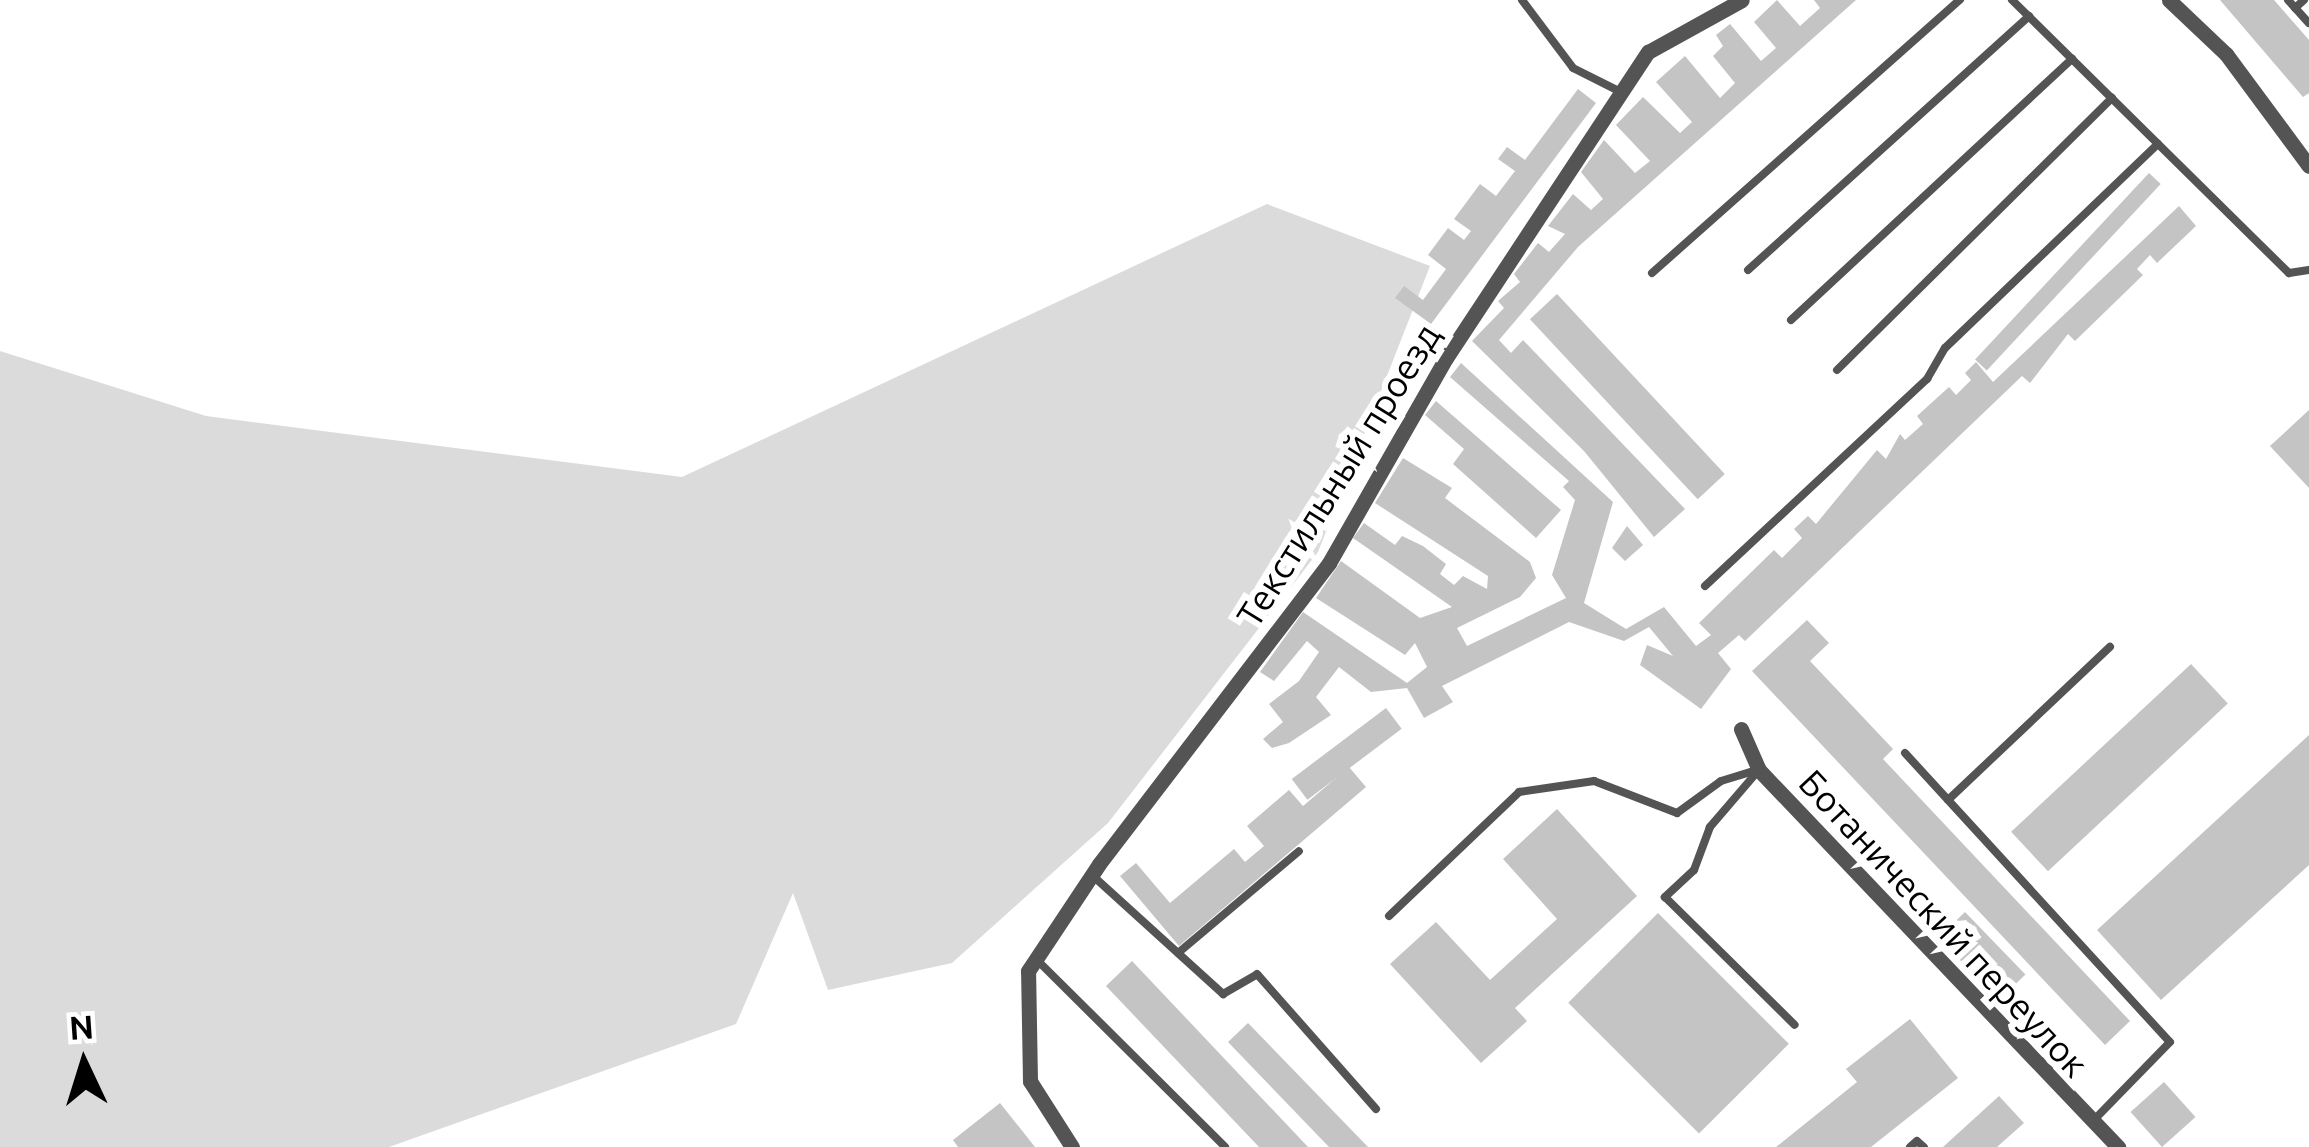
<!DOCTYPE html>
<meta charset="utf-8">
<style>
body{margin:0}
#map{position:relative;width:2309px;height:1147px;overflow:hidden;background:#fff;font-family:Ubuntu,sans-serif}
div>[style]{position:absolute}
[style*='--x']{left:calc(var(--x)*1px);top:calc(var(--y)*1px);width:calc(var(--w)*1px);rotate:calc(var(--a)*1deg)}
.green>*{inset:0;background:#dbdbdb}
.building>*{inset:0;background:#c4c4c4;transform-origin:0 0}
.lane>*{height:8px;margin:-4px;padding:0 4px;transform-origin:4px;border-radius:4px;background:#545454}
.street>*{height:15px;margin:-7.5px;padding:0 7.5px;transform-origin:7.5px;border-radius:7.5px;background:#545454}
span{translate:-50% -50%;white-space:nowrap;text-align:center;line-height:1.15;-webkit-text-stroke:12px #fff;paint-order:stroke}
.street-label{font-size:36px;color:#000}
.north{position:absolute;left:24px;top:1003px;width:120px;height:120px;-webkit-text-stroke:9px #fff;paint-order:stroke;rotate:356deg;font-size:33px;font-weight:700;line-height:48px;text-align:center;color:#000}
.north::after{content:'';display:block;margin:auto;width:42px;height:54px;background:#000;clip-path:polygon(50% 0,100% 100%,50% 72%,0 100%)}
</style>
<div id="map">
<div class="green">
<i style="clip-path:polygon(1267px 204px,1430px 266px,1318px 552px,1108px 823px,952px 963px,828px 990px,793px 893px,736px 1024px,389px 1147px,0 1147px,0 351px,206px 416px,682px 477px)"></i>
</div>
<div class="building">
<i style="clip-path:polygon(1777px 0,1800px 26px,1820px 8px,1814px 0,1856px 0,1578px 247px,1499px 340px,1511px 353px,1523px 340px,1685px 509px,1654px 537px,1584px 451px,1472px 341px,1504px 308px,1498px 301px,1520px 282px,1514px 274px,1538px 243px,1549px 252px,1565px 234px,1548px 226px,1573px 194px,1591px 210px,1603px 199px,1581px 172px,1604px 140px,1635px 173px,1650px 161px,1616px 125px,1643px 97px,1680px 133px,1692px 122px,1656px 82px,1685px 56px,1720px 98px,1735px 83px,1713px 56px,1723px 46px,1716px 35px,1730px 24px,1761px 61px,1776px 48px,1754px 22px)"></i>
<i style="clip-path:polygon(2220px 0,2274px 0,2309px 40px,2309px 93px,2303px 97px)"></i>
<i style="clip-path:polygon(1578px 89px,1596px 103px,1431px 324px,1395px 298px,1404px 286px,1423px 300px,1446px 269px,1428px 255px,1448px 228px,1464px 240px,1471px 231px,1454px 219px,1480px 184px,1496px 196px,1515px 171px,1498px 159px,1507px 147px,1525px 160px)"></i>
<i style="left:2149px;top:173px;width:16px;height:255px;rotate:43deg"></i>
<i style="clip-path:polygon(2179px 206px,2196px 226px,2157px 263px,2150px 255px,2137px 269px,2143px 275px,2075px 341px,2068px 334px,2030px 383px,2022px 376px,1745px 641px,1739px 635px,1718px 653px,1731px 669px,1701px 709px,1640px 665px,1647px 645px,1673px 656px,1649px 627px,1624px 641px,1569px 622px,1442px 686px,1453px 702px,1424px 718px,1407px 688px,1371px 692px,1339px 667px,1316px 697px,1331px 715px,1289px 743px,1272px 748px,1263px 739px,1283px 722px,1269px 704px,1299px 681px,1319px 652px,1307px 641px,1274px 681px,1260px 672px,1303px 612px,1407px 683px,1427px 667px,1415px 643px,1405px 655px,1316px 598px,1341px 561px,1420px 618px,1452px 607px,1353px 538px,1364px 523px,1395px 545px,1402px 536px,1423px 546px,1446px 564px,1440px 574px,1454px 585px,1463px 576px,1487px 589px,1488px 576px,1375px 503px,1403px 458px,1452px 488px,1445px 498px,1530px 562px,1536px 578px,1520px 597px,1457px 628px,1467px 646px,1566px 598px,1552px 575px,1575px 500px,1563px 487px,1569px 481px,1450px 377px,1461px 363px,1613px 502px,1584px 603px,1626px 629px,1664px 607px,1696px 646px,1711px 635px,1699px 623px,1774px 550px,1782px 558px,1802px 538px,1794px 529px,1808px 516px,1816px 524px,1877px 450px,1886px 459px,1900px 434px,1905px 440px,1923px 424px,1917px 416px,1949px 387px,1956px 395px,1971px 380px,1965px 373px,1976px 362px,1993px 382px)"></i>
<i style="left:1557px;top:294px;width:246px;height:37px;rotate:47deg"></i>
<i style="clip-path:polygon(1436px 401px,1561px 510px,1536px 538px,1453px 464px,1464px 449px,1425px 415px)"></i>
<i style="clip-path:polygon(2309px 410px,2309px 488px,2270px 446px)"></i>
<i style="clip-path:polygon(1627px 526px,1643px 545px,1625px 561px,1612px 548px)"></i>
<i style="clip-path:polygon(1807px 620px,1829px 643px,1810px 661px,1893px 749px,1883px 759px,2130px 1021px,2105px 1045px,1752px 671px)"></i>
<i style="left:2191px;top:664px;width:54px;height:246px;rotate:47deg"></i>
<i style="left:1386px;top:708px;width:26px;height:118px;rotate:53deg"></i>
<i style="clip-path:polygon(2309px 735px,2309px 865px,2161px 1000px,2097px 930px)"></i>
<i style="clip-path:polygon(1349px 767px,1366px 787px,1179px 946px,1120px 876px,1136px 863px,1170px 903px,1234px 849px,1245px 862px,1264px 846px,1247px 826px,1289px 790px,1303px 806px)"></i>
<i style="clip-path:polygon(1557px 809px,1637px 896px,1515px 1008px,1527px 1021px,1481px 1063px,1390px 964px,1436px 922px,1490px 980px,1557px 919px,1503px 859px)"></i>
<i style="left:1965px;top:912px;width:87px;height:37px;rotate:46deg"></i>
<i style="left:1658px;top:913px;width:185px;height:127px;rotate:45deg"></i>
<i style="clip-path:polygon(1132px 961px,1308px 1147px,1259px 1147px,1106px 986px)"></i>
<i style="clip-path:polygon(1910px 1019px,1958px 1078px,1871px 1147px,1776px 1147px,1857px 1082px,1846px 1069px)"></i>
<i style="clip-path:polygon(1248px 1023px,1368px 1147px,1329px 1147px,1228px 1042px)"></i>
<i style="left:2164px;top:1082px;width:47px;height:45px;rotate:48deg"></i>
<i style="clip-path:polygon(1999px 1096px,2024px 1123px,1997px 1147px,1943px 1147px)"></i>
<i style="clip-path:polygon(1000px 1103px,1035px 1147px,958px 1147px,953px 1140px)"></i>
</div>
<div class="lane">
<i style="--x:1522;--y:0;--w:85;--a:53.1"></i>
<i style="--x:1573;--y:68;--w:51;--a:26.6"></i>
<i style="--x:2012;--y:0;--w:389;--a:44.6"></i>
<i style="--x:2289;--y:273;--w:20;--a:-9"></i>
<i style="--x:2288;--y:0;--w:31;--a:48"></i>
<i style="--x:2295;--y:8;--w:12;--a:-42"></i>
<i style="--x:1748;--y:270;--w:379;--a:-42.1"></i>
<i style="--x:1652;--y:273;--w:412;--a:-41.6"></i>
<i style="--x:1791;--y:320;--w:384;--a:-42.9"></i>
<i style="--x:1837;--y:370;--w:387;--a:-44.7"></i>
<i style="--x:1705;--y:586;--w:304;--a:-43"></i>
<i style="--x:1927;--y:379;--w:36;--a:-60"></i>
<i style="--x:1945;--y:348;--w:295;--a:-43.8"></i>
<i style="--x:1905;--y:753;--w:392;--a:47.5"></i>
<i style="--x:2170;--y:1042;--w:110;--a:134.3"></i>
<i style="--x:1758;--y:771;--w:74;--a:130.6"></i>
<i style="--x:1710;--y:827;--w:46;--a:110.4"></i>
<i style="--x:1694;--y:870;--w:40;--a:137"></i>
<i style="--x:1665;--y:897;--w:182;--a:44.6"></i>
<i style="--x:1948;--y:800;--w:223;--a:-43.4"></i>
<i style="--x:1093;--y:876;--w:176;--a:42.2"></i>
<i style="--x:1223;--y:994;--w:39;--a:-30"></i>
<i style="--x:1257;--y:974;--w:180;--a:48.6"></i>
<i style="--x:1389;--y:916;--w:180;--a:-43.6"></i>
<i style="--x:1519;--y:792;--w:76;--a:-8.3"></i>
<i style="--x:1594;--y:781;--w:89;--a:21.1"></i>
<i style="--x:1677;--y:813;--w:54;--a:-36"></i>
<i style="--x:1721;--y:781;--w:38;--a:-17"></i>
<i style="--x:1178;--y:953;--w:158;--a:-40.1"></i>
<i style="--x:1037;--y:960;--w:265;--a:44.8"></i>
<i style="--x:1910;--y:1147;--w:9;--a:-41"></i>
<i style="--x:1917;--y:1141;--w:9;--a:41"></i>
</div>
<div class="street">
<i style="--x:2169;--y:0;--w:79;--a:43.5"></i>
<i style="--x:2226;--y:54;--w:139;--a:53.5"></i>
<i style="--x:1741;--y:729;--w:45;--a:66.3"></i>
<i style="--x:1759;--y:770;--w:521;--a:46.4"></i>
<i style="--x:1072;--y:1147;--w:78;--a:-122.5"></i>
<i style="--x:1030;--y:1081;--w:110;--a:-91"></i>
<i style="--x:1028;--y:971;--w:128;--a:-56.4"></i>
<i style="--x:1099;--y:864;--w:379;--a:-52.6"></i>
<i style="--x:1329;--y:563;--w:236;--a:-60.3"></i>
<i style="--x:1446;--y:358;--w:367;--a:-56.6"></i>
<i style="--x:1648;--y:52;--w:107;--a:-29"></i>
</div>
<div class="street-label">
<span style="left:1338px;top:475px;rotate:-58deg">Текстильный проезд</span>
<span style="left:1944px;top:923px;rotate:47deg">Ботанический переулок</span>
</div>
<div class="north">N</div>
</div>
